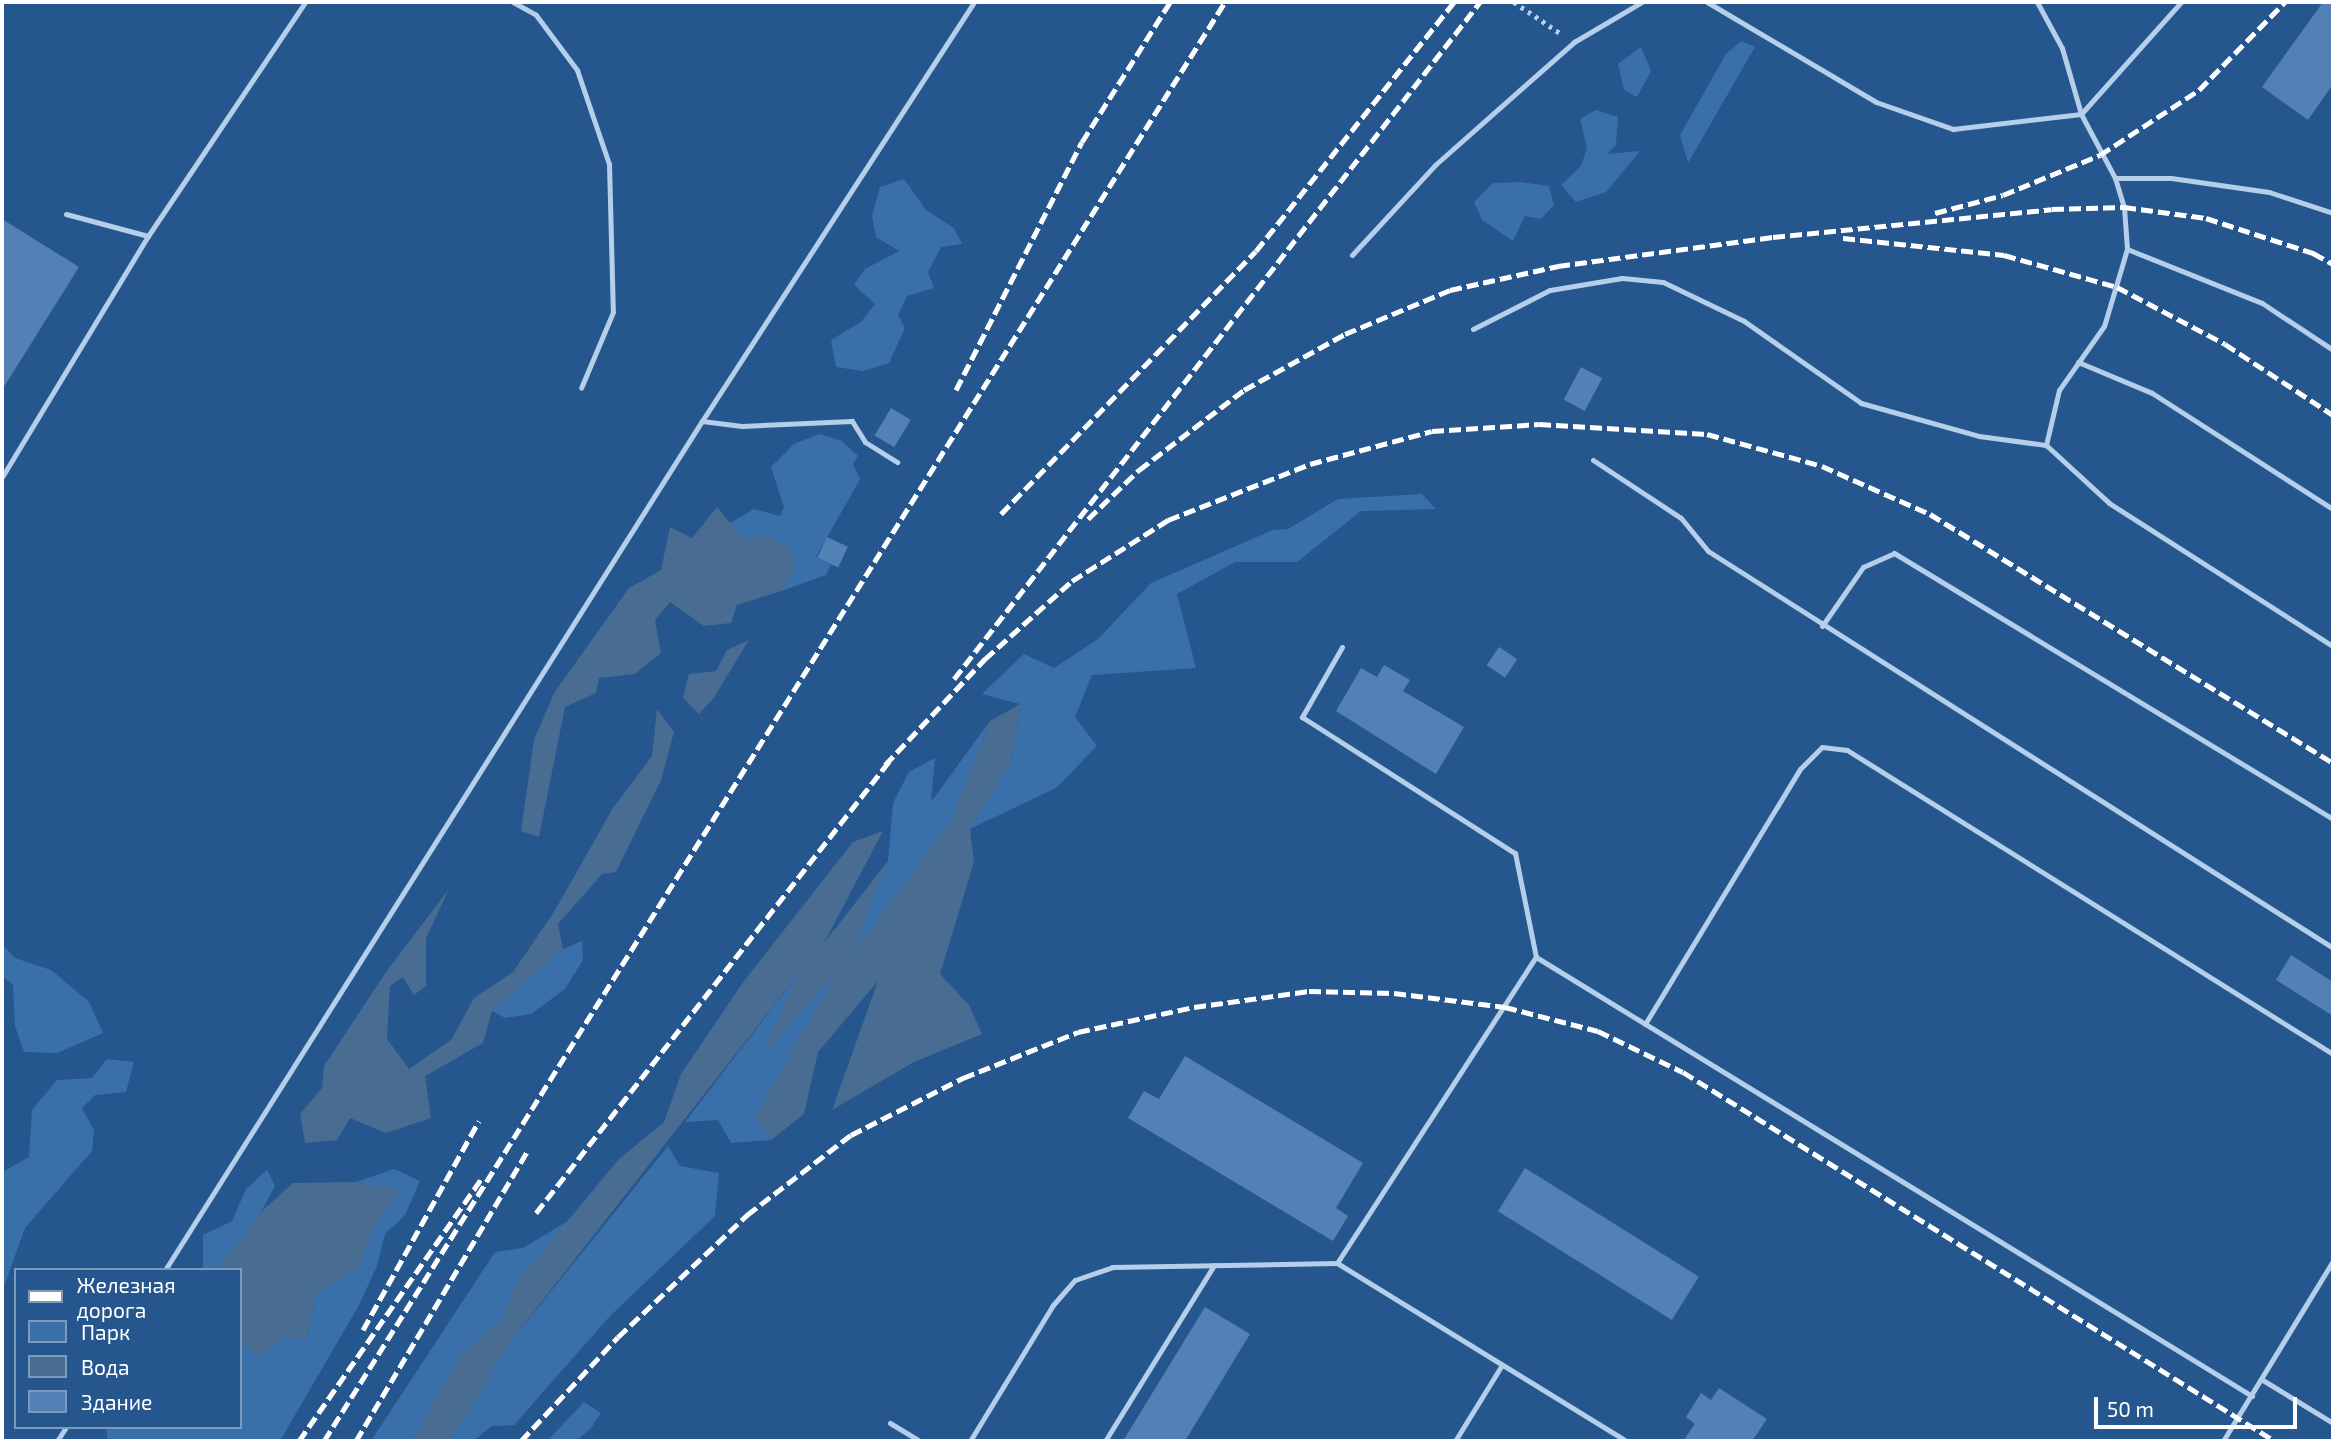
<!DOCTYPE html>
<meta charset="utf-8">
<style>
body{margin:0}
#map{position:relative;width:2335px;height:1443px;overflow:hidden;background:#26568e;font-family:"Exo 2",sans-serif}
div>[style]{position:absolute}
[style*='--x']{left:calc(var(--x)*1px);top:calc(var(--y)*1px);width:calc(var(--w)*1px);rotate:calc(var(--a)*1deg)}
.green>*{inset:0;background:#3a70aa}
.water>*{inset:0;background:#496c93}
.building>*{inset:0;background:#5281b6;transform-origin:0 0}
.path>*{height:4.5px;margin-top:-2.25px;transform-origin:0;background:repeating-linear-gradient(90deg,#b5cfeb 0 3.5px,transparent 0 8.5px)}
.lane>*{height:5px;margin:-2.5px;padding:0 2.5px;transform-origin:2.5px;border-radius:2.5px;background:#b5cfeb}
.rail>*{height:5px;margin-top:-2.5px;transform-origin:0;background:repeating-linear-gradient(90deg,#fff 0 12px,transparent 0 17px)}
span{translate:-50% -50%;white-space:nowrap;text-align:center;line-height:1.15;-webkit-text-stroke:5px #26568e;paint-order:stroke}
.frame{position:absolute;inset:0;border:4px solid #fff;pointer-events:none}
.legend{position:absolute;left:14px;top:1268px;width:228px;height:161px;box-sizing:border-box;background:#26568e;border:2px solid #7d9abb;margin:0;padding:9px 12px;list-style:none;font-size:21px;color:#fff}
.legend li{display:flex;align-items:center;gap:14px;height:35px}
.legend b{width:35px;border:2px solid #7d9abb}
.scale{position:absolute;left:2094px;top:1397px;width:203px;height:32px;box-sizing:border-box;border:4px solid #fff;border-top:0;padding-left:9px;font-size:21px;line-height:24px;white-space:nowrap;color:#fff;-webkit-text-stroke:5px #26568e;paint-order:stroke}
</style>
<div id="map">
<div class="green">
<i style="clip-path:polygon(1741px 41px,1755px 47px,1688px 163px,1680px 135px,1726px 54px)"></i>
<i style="clip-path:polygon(1641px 47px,1651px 71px,1637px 97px,1624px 90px,1618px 64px)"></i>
<i style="clip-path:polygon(1596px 110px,1618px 117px,1616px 145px,1607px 154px,1640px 151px,1606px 192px,1576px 202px,1561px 185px,1581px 166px,1587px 148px,1580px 119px)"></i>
<i style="clip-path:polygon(904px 179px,926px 210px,954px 228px,962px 244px,941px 247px,928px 272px,934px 288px,907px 296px,898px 315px,905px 328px,889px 363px,863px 371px,836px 367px,831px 340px,861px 322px,875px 304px,854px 285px,865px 269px,899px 251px,876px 237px,872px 216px,880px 187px)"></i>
<i style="clip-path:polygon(1520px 182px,1549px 186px,1554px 205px,1541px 219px,1525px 216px,1513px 241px,1482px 220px,1474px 202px,1493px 183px)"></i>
<i style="clip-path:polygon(819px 434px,842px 441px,858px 456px,853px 464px,860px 479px,816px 557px,831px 565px,826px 575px,781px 591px,796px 566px,744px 540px,730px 523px,754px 509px,780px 516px,784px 507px,771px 467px,794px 444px)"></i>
<i style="clip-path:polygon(1422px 494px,1436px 509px,1361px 511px,1297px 562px,1235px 562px,1177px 594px,1196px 668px,1092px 675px,1075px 717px,1097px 746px,1056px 788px,970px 829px,1011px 761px,1020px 704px,982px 694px,1024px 654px,1054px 668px,1098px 639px,1151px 583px,1273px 530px,1288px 529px,1338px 499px)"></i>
<i style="clip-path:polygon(990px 721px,949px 824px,850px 956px,888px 861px,893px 803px,909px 772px,935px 758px,931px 802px)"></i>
<i style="clip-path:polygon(582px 941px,583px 960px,565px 989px,531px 1014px,505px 1018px,492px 1011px,563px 949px)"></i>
<i style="clip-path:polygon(2px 944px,15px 958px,51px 970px,89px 1002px,103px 1033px,57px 1053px,24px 1052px,15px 1026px,13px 985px,2px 976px)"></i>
<i style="clip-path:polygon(802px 969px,764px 1053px,838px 969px,756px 1117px,771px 1140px,731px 1143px,718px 1120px,685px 1122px)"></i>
<i style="clip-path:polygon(107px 1059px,134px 1062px,126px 1092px,95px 1095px,82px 1108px,94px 1130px,92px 1151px,25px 1228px,2px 1292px,2px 1172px,29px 1157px,32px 1110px,57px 1080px,92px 1078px)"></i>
<i style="clip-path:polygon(668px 1146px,680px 1166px,719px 1173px,715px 1216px,610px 1316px,514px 1425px,492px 1426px,473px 1441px,450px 1441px,511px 1341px)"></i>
<i style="clip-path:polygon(394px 1169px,420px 1181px,405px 1215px,385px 1234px,377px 1266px,359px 1305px,280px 1441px,107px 1441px,107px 1427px,240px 1427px,240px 1344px,262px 1356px,281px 1337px,306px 1340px,316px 1294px,359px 1267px,374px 1227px,400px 1191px,356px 1182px)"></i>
<i style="clip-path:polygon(267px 1170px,275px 1186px,261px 1212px,220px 1270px,203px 1270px,203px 1235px,232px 1221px,246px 1189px)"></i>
<i style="clip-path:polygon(568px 1221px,517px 1282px,499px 1323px,463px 1351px,412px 1441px,371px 1441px,495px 1252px,523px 1248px)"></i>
<i style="clip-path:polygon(584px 1402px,601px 1413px,591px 1428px,576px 1441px,547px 1441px)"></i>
</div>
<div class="water">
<i style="clip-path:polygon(717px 507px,744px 540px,763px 534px,790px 547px,796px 566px,781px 591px,737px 605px,731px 623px,704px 626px,670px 602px,655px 620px,661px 653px,635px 674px,599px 678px,596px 693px,565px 707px,539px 837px,521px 831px,534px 740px,554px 693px,629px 588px,661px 570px,670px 527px,692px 538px)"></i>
<i style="clip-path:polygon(749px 640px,713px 699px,699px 714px,683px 698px,689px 674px,716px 671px,727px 650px)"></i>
<i style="clip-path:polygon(1020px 704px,1011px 761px,970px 829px,974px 862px,940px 974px,969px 1005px,982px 1034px,914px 1062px,832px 1110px,878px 981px,818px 1052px,804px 1114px,771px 1140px,755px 1117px,836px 973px,762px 1055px,799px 973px,511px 1341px,450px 1441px,412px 1441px,463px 1351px,499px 1323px,517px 1282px,619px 1159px,664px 1122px,681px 1074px,744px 981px,853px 842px,883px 831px,824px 943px,888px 861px,852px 953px,949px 824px,990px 721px)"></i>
<i style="clip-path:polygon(657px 709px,674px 732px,661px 780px,616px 872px,602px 874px,558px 924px,563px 949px,492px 1011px,483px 1043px,425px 1076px,431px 1118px,386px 1133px,350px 1118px,337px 1140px,305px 1143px,300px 1114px,322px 1088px,324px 1066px,386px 972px,449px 889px,426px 938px,426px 986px,414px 995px,403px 977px,390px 986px,387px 1039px,409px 1069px,451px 1040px,474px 998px,513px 972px,554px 912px,613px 808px,652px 756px)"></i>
<i style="clip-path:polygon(356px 1182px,401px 1190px,374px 1227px,359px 1267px,316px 1294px,306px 1340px,281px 1337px,262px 1357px,240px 1344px,240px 1270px,220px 1270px,222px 1263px,261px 1212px,293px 1183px)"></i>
</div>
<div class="building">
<i style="clip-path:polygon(2323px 2px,2333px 2px,2333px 84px,2308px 120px,2262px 87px)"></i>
<i style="clip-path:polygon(2px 219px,79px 267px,2px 390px)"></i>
<i style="left:1581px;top:367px;width:24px;height:37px;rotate:28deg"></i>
<i style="left:891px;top:408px;width:23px;height:32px;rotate:31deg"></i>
<i style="left:827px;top:537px;width:23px;height:23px;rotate:25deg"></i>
<i style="left:1499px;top:647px;width:22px;height:22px;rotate:34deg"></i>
<i style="clip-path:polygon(1384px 665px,1410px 680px,1403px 691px,1464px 727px,1436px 774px,1336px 711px,1361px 668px,1377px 677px)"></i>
<i style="clip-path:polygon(2291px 955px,2333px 982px,2333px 1016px,2276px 980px)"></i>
<i style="clip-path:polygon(1185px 1056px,1363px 1163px,1336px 1208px,1348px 1216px,1333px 1241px,1128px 1118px,1144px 1091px,1159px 1099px)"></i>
<i style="left:1525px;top:1168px;width:205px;height:51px;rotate:32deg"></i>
<i style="clip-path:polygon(1205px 1307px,1250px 1334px,1185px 1441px,1123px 1441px)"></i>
<i style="clip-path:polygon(1719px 1388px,1767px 1419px,1752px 1441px,1683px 1441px,1695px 1424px,1686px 1417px,1701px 1393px,1711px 1400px)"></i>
</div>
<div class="path">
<i style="--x:1514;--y:2;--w:55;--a:34"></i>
</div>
<div class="lane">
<i style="--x:513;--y:2;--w:26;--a:29"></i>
<i style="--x:536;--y:15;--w:69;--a:53.3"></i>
<i style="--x:577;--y:70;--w:99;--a:71.2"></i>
<i style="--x:609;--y:164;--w:148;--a:88.5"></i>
<i style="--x:613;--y:312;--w:82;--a:112.8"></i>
<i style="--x:1707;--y:2;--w:196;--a:30.6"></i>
<i style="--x:1876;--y:102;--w:82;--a:19.3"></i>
<i style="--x:1953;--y:129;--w:129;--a:-6.7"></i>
<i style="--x:2081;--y:114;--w:150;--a:-48.2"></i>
<i style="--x:2037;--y:2;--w:52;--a:61.5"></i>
<i style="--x:2062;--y:48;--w:69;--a:73.9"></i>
<i style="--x:2081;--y:114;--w:72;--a:62"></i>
<i style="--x:2115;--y:178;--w:30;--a:73"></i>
<i style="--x:2124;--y:207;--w:42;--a:85.9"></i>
<i style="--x:2127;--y:249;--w:80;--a:106.6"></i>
<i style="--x:2104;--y:326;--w:78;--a:125.1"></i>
<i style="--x:2059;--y:390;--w:57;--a:103.3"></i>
<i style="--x:2046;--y:445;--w:86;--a:42.6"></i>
<i style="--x:2109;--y:503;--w:266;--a:32.6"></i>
<i style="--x:2115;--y:178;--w:56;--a:0"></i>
<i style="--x:2171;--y:178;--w:99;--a:8.1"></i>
<i style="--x:2269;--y:192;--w:67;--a:18.2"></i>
<i style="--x:66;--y:214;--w:85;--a:15"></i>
<i style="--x:2127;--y:249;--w:145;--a:21.8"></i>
<i style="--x:2262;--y:303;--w:85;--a:33.5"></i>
<i style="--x:1352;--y:255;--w:122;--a:-47.3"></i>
<i style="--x:1435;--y:165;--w:186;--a:-41.5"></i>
<i style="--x:1574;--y:42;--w:79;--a:-30.5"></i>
<i style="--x:1473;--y:329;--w:86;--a:-26.9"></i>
<i style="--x:1550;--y:290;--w:73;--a:-9.5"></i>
<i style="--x:1622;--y:278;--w:41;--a:5.6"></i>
<i style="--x:1663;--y:282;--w:90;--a:25.7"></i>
<i style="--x:1744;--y:321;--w:143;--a:35"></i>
<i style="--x:1861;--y:403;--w:123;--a:15.6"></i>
<i style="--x:1979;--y:436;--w:68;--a:7.7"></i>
<i style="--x:2078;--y:362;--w:80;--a:22.7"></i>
<i style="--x:2152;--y:393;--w:215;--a:32.7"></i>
<i style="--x:702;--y:421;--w:40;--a:7.1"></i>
<i style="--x:742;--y:426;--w:110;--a:-2.6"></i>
<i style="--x:852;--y:421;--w:25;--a:58"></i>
<i style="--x:865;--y:442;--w:38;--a:32"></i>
<i style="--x:1593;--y:460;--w:105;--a:33.4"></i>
<i style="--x:1681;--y:518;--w:43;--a:50.7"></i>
<i style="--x:1708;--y:551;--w:740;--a:32.42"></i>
<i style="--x:2;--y:477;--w:282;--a:-58.8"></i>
<i style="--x:148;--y:236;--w:282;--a:-56.1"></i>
<i style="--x:1822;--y:626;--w:72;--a:-55.2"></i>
<i style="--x:1863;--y:567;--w:34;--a:-24"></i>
<i style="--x:1894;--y:553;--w:513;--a:31.21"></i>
<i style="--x:1342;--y:647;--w:81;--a:119.7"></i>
<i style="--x:1302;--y:717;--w:253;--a:32.6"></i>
<i style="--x:1515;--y:853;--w:106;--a:78.6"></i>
<i style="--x:1645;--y:1024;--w:298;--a:-58.7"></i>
<i style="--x:1800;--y:769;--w:31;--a:-45"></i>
<i style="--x:1822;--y:747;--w:25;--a:7"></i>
<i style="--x:1847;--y:750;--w:573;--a:32.03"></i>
<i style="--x:1337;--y:1263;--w:365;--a:-57"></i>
<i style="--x:1536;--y:957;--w:840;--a:31.51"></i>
<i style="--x:165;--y:1270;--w:1005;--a:-57.69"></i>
<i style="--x:702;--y:421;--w:500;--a:-57"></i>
<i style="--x:2261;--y:1379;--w:84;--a:31.4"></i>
<i style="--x:890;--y:1423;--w:35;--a:31"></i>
<i style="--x:57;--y:1441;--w:17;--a:-57"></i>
<i style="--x:970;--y:1441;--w:159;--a:-58.6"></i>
<i style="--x:1053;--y:1305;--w:33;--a:-49"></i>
<i style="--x:1075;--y:1280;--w:39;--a:-19"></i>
<i style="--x:1112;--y:1267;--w:225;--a:-1"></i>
<i style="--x:1337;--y:1263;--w:339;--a:31.6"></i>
<i style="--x:1105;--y:1441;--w:207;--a:-58.2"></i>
<i style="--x:1455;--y:1441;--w:89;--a:-58.3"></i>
<i style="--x:2223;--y:1441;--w:211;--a:-58.6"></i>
</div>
<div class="rail">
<i style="--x:1935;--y:213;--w:70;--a:-14.8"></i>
<i style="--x:2003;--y:195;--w:105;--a:-22.4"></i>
<i style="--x:2100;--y:155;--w:118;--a:-33.3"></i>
<i style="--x:2199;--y:90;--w:123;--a:-45.7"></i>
<i style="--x:1843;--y:238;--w:162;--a:6"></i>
<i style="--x:2004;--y:255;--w:117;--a:15.8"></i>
<i style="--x:2117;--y:287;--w:122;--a:27.8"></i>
<i style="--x:2225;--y:344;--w:129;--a:33.3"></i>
<i style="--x:956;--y:390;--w:278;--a:-63.1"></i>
<i style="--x:1082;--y:142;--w:165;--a:-57.8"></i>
<i style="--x:1001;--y:514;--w:366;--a:-45.9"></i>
<i style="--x:1256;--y:251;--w:318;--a:-51.5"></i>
<i style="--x:1088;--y:519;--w:71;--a:-43.9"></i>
<i style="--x:1139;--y:470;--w:132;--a:-37.3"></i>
<i style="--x:1244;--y:390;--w:115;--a:-29"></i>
<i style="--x:1345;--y:334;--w:114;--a:-22.7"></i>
<i style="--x:1450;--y:290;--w:111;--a:-12.5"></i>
<i style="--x:1558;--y:266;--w:217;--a:-7.7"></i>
<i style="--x:1773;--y:237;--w:280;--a:-5.7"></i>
<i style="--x:2052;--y:209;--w:72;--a:-1.6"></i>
<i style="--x:2124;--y:207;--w:83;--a:7.6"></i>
<i style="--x:2206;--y:218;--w:113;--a:18.1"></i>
<i style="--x:2313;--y:253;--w:23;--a:29"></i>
<i style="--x:954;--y:679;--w:857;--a:-52.15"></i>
<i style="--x:885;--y:765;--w:146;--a:-46.7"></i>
<i style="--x:985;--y:659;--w:117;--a:-41.9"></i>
<i style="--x:1072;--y:581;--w:114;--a:-32.4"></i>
<i style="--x:1168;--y:520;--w:153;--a:-21.5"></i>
<i style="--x:1310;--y:464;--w:126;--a:-15.1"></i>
<i style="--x:1432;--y:431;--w:107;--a:-3.7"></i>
<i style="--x:1539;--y:424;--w:168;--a:3.4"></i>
<i style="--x:1707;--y:434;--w:119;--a:15.5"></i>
<i style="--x:1822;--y:466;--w:118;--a:24"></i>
<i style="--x:1930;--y:514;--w:474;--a:31.7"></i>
<i style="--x:536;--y:1213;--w:576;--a:-51.98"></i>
<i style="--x:363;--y:1330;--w:239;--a:-61"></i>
<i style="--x:299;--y:1441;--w:319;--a:-55.2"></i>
<i style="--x:324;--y:1441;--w:1698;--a:-57.95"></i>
<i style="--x:356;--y:1441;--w:338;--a:-59.4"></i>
<i style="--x:521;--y:1441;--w:142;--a:-47"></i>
<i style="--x:618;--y:1337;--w:178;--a:-43.4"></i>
<i style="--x:747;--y:1215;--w:131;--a:-37.6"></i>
<i style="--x:851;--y:1135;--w:126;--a:-27"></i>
<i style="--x:963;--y:1078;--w:124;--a:-21.8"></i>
<i style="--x:1078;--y:1032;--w:119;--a:-12.2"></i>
<i style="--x:1194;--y:1007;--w:116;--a:-7.9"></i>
<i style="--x:1309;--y:991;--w:85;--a:1.3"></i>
<i style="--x:1394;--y:993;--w:112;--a:7.2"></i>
<i style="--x:1505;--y:1007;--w:96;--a:14.5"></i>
<i style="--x:1598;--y:1031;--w:94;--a:25.8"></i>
<i style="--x:1683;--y:1072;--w:698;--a:31.94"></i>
</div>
<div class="frame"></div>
<ul class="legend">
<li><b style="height:9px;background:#fff"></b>Железная дорога</li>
<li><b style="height:19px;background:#3a70aa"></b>Парк</li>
<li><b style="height:19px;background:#496c93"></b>Вода</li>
<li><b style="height:19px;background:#5281b6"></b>Здание</li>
</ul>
<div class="scale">50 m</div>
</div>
